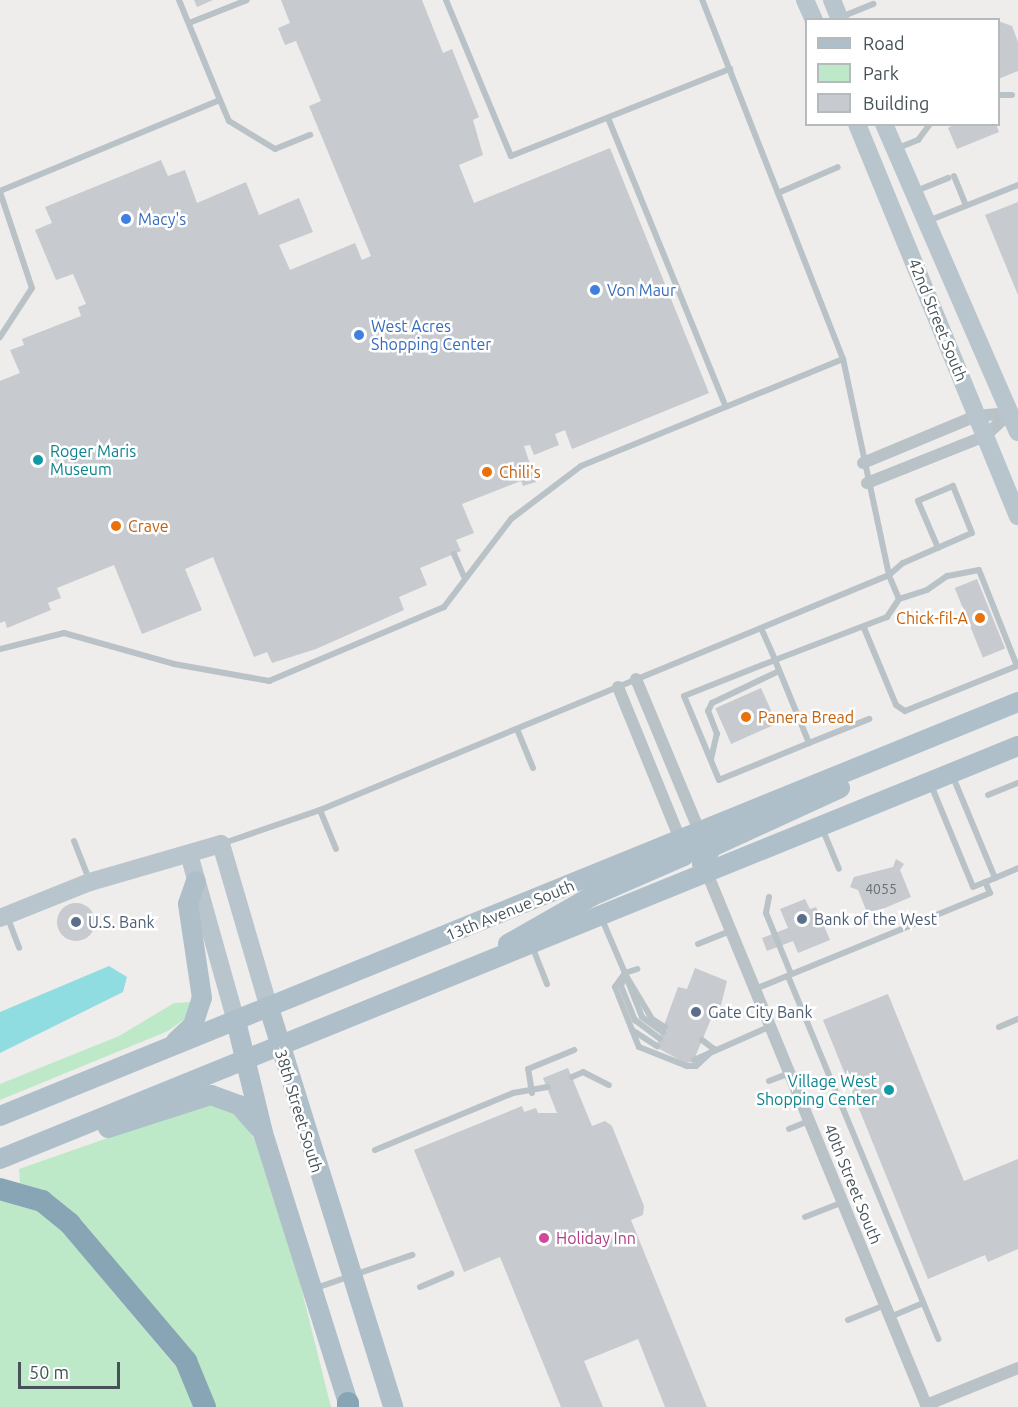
<!DOCTYPE html>
<style>
body{margin:0}
#map{position:relative;width:1018px;height:1407px;overflow:hidden;background:#efecec;font-family:Ubuntu,sans-serif}
div>[style]{position:absolute}
[style*='--x']{left:calc(var(--x)*1px);top:calc(var(--y)*1px);width:calc(var(--w)*1px);rotate:calc(var(--a)*1deg)}
.green>*{inset:0;background:#bee9c8}
.water>*{inset:0;background:#8fdce1}
.building>*{inset:0;background:#c7cace;transform-origin:0 0}
.round{border-radius:50%}
.lane>*{height:6px;margin:-3px;padding:0 3px;transform-origin:3px;border-radius:3px;background:#b9c2c7}
.street>*{height:12px;margin:-6px;padding:0 6px;transform-origin:6px;border-radius:6px;background:#b9c2c7}
.secondary>*{height:18px;margin:-9px;padding:0 9px;transform-origin:9px;border-radius:9px;background:#b9c5cc}
.primary>*{height:20px;margin:-10px;padding:0 10px;transform-origin:10px;border-radius:10px;background:#aebfc9}
.highway>*{height:22px;margin:-11px;padding:0 11px;transform-origin:11px;border-radius:11px;background:#88a5b6}
.dots>*{width:16px;height:16px;translate:-50% -50%;box-sizing:border-box;border:3px solid #fff;border-radius:50%}
span{translate:-50% -50%;white-space:nowrap;text-align:center;line-height:1.15;-webkit-text-stroke:5px #fff;paint-order:stroke}
.number-label{font-size:14px;color:#667075}
.number-label span{-webkit-text-stroke-width:0}
.shop-label{font-size:16px;color:#366cbe}
.left{translate:0 -50%;text-align:left}
.street-label{font-size:16px;color:#465257}
.culture-label{font-size:16px;color:#0d838f}
.right{translate:-100% -50%;text-align:right}
.food-label{font-size:16px;color:#c56008}
.service-label{font-size:16px;color:#4e5e75}
.hotel-label{font-size:16px;color:#b23c85}
.legend{position:absolute;left:805px;top:18px;width:195px;height:108px;box-sizing:border-box;background:#fff;border:2px solid #b5babc;margin:0;padding:8px 10px;list-style:none;font-size:18px;color:#465257}
.legend li{display:flex;align-items:center;gap:12px;height:30px}
.legend b{width:30px;border:2px solid #b5babc}
.scale{position:absolute;left:18px;top:1362px;width:102px;height:27px;box-sizing:border-box;border:3px solid #465257;border-top:0;padding-left:8px;font-size:18px;line-height:21px;white-space:nowrap;color:#465257;-webkit-text-stroke:4px #fff;paint-order:stroke}
</style>
<div id="map">
<div class="green">
<i style="clip-path:polygon(191px 1002px,186px 1018px,168px 1031px,0 1100px,0 1084px,119px 1036px,174px 1003px)"></i>
<i style="clip-path:polygon(205px 1104px,235px 1112px,255px 1140px,296px 1267px,331px 1407px,214px 1407px,62px 1204px,20px 1183px,19px 1169px)"></i>
<i style="clip-path:polygon(0 1200px,40px 1212px,62px 1231px,182px 1374px,196px 1407px,0 1407px)"></i>
</div>
<div class="water">
<i style="clip-path:polygon(109px 966px,127px 977px,123px 992px,0 1053px,0 1012px)"></i>
</div>
<div class="building">
<i style="clip-path:polygon(194px 0,213px 0,197px 7px)"></i>
<i style="clip-path:polygon(281px 0,422px 0,443px 53px,452px 49px,479px 117px,473px 120px,483px 155px,459px 165px,474px 203px,610px 148px,709px 393px,572px 449px,565px 430px,555px 434px,559px 445px,534px 455px,530px 445px,524px 446px,536px 482px,523px 486px,521px 481px,462px 504px,474px 533px,456px 540px,461px 551px,420px 568px,427px 585px,399px 597px,404px 610px,316px 649px,272px 663px,267px 652px,254px 657px,213px 557px,185px 569px,202px 610px,142px 634px,114px 565px,57px 588px,61px 598px,48px 603px,51px 610px,7px 628px,5px 621px,0 623px,0 381px,20px 373px,10px 350px,24px 345px,22px 339px,81px 316px,78px 307px,86px 304px,73px 274px,56px 280px,35px 230px,52px 223px,45px 207px,161px 160px,168px 176px,185px 170px,197px 203px,246px 182px,259px 215px,299px 198px,313px 232px,279px 245px,290px 270px,355px 243px,362px 260px,371px 256px,309px 106px,321px 101px,296px 41px,285px 45px,278px 28px,290px 23px)"></i>
<i style="clip-path:polygon(998px 21px,1012px 26px,1018px 42px,1018px 71px,998px 79px)"></i>
<i style="clip-path:polygon(955px 124px,996px 124px,999px 132px,957px 149px,948px 128px)"></i>
<i style="clip-path:polygon(1018px 202px,1018px 295px,985px 215px)"></i>
<i style="left:977px;top:579px;width:75px;height:24px;rotate:68deg"></i>
<i style="left:761px;top:688px;width:39px;height:50px;rotate:66deg"></i>
<i style="clip-path:polygon(896px 859px,904px 864px,900px 870px,911px 897px,868px 915px,858px 890px,850px 887px,854px 877px,893px 867px)"></i>
<i style="clip-path:polygon(805px 899px,810px 909px,816px 907px,830px 940px,798px 953px,793px 941px,767px 951px,762px 938px,788px 928px,780px 909px)"></i>
<i class="round" style="left:57px;top:903px;width:38px;height:38px"></i>
<i style="clip-path:polygon(695px 968px,727px 981px,717px 1021px,711px 1019px,693px 1062px,685px 1063px,656px 1047px,678px 987px,687px 989px)"></i>
<i style="clip-path:polygon(888px 994px,964px 1181px,1018px 1159px,1018px 1249px,988px 1262px,985px 1255px,928px 1279px,823px 1020px)"></i>
<i style="clip-path:polygon(568px 1068px,592px 1126px,605px 1121px,612px 1126px,644px 1206px,643px 1215px,631px 1220px,707px 1407px,665px 1407px,638px 1339px,584px 1361px,603px 1407px,561px 1407px,500px 1257px,464px 1272px,414px 1150px,522px 1106px,524px 1112px,536px 1108px,538px 1113px,557px 1113px,543px 1078px)"></i>
</div>
<div class="lane">
<i style="--x:446;--y:0;--w:169;--a:67.4"></i>
<i style="--x:511;--y:156;--w:236;--a:-21.7"></i>
<i style="--x:841;--y:17;--w:35;--a:-22"></i>
<i style="--x:189;--y:23;--w:62;--a:-21.6"></i>
<i style="--x:998;--y:95;--w:14;--a:0"></i>
<i style="--x:220;--y:100;--w:23;--a:67"></i>
<i style="--x:229;--y:121;--w:54;--a:31.3"></i>
<i style="--x:275;--y:149;--w:38;--a:-22"></i>
<i style="--x:608;--y:118;--w:310;--a:67.8"></i>
<i style="--x:898;--y:148;--w:22;--a:-22"></i>
<i style="--x:918;--y:140;--w:20;--a:-53"></i>
<i style="--x:954;--y:176;--w:31;--a:68"></i>
<i style="--x:0;--y:191;--w:238;--a:-22.5"></i>
<i style="--x:220;--y:100;--w:108;--a:-112.3"></i>
<i style="--x:916;--y:191;--w:35;--a:-22"></i>
<i style="--x:0;--y:192;--w:101;--a:71.6"></i>
<i style="--x:32;--y:288;--w:59;--a:123.1"></i>
<i style="--x:778;--y:193;--w:65;--a:-23.4"></i>
<i style="--x:928;--y:221;--w:97;--a:-21.8"></i>
<i style="--x:454;--y:554;--w:24;--a:66"></i>
<i style="--x:761;--y:628;--w:35;--a:66"></i>
<i style="--x:775;--y:660;--w:120;--a:-21"></i>
<i style="--x:887;--y:617;--w:22;--a:-56"></i>
<i style="--x:899;--y:599;--w:26;--a:-113"></i>
<i style="--x:889;--y:575;--w:18;--a:-41"></i>
<i style="--x:903;--y:563;--w:75;--a:-23.5"></i>
<i style="--x:972;--y:533;--w:51;--a:-112"></i>
<i style="--x:953;--y:486;--w:38;--a:157"></i>
<i style="--x:918;--y:501;--w:51;--a:66.9"></i>
<i style="--x:864;--y:628;--w:83;--a:67.4"></i>
<i style="--x:896;--y:705;--w:11;--a:34"></i>
<i style="--x:905;--y:711;--w:121;--a:-21.9"></i>
<i style="--x:1017;--y:666;--w:103;--a:-111.6"></i>
<i style="--x:979;--y:570;--w:33;--a:169"></i>
<i style="--x:947;--y:576;--w:24;--a:145"></i>
<i style="--x:927;--y:590;--w:29;--a:162"></i>
<i style="--x:0;--y:649;--w:66;--a:-14"></i>
<i style="--x:64;--y:633;--w:114;--a:15.7"></i>
<i style="--x:174;--y:664;--w:97;--a:10.1"></i>
<i style="--x:269;--y:681;--w:190;--a:-22.9"></i>
<i style="--x:444;--y:607;--w:111;--a:-52.7"></i>
<i style="--x:511;--y:519;--w:88;--a:-37.1"></i>
<i style="--x:581;--y:466;--w:283;--a:-22.2"></i>
<i style="--x:775;--y:660;--w:90;--a:67.7"></i>
<i style="--x:809;--y:743;--w:97;--a:157.7"></i>
<i style="--x:719;--y:780;--w:91;--a:-112.6"></i>
<i style="--x:684;--y:696;--w:98;--a:-21.6"></i>
<i style="--x:517;--y:729;--w:42;--a:67.7"></i>
<i style="--x:809;--y:743;--w:65;--a:-21.8"></i>
<i style="--x:711;--y:759;--w:26;--a:-77"></i>
<i style="--x:717;--y:734;--w:25;--a:-111"></i>
<i style="--x:708;--y:711;--w:9;--a:-63"></i>
<i style="--x:712;--y:703;--w:74;--a:-25.5"></i>
<i style="--x:953;--y:777;--w:109;--a:67.4"></i>
<i style="--x:995;--y:878;--w:25;--a:-23"></i>
<i style="--x:931;--y:785;--w:110;--a:67.6"></i>
<i style="--x:973;--y:887;--w:24;--a:-22"></i>
<i style="--x:988;--y:795;--w:32;--a:-22"></i>
<i style="--x:320;--y:810;--w:42;--a:67.7"></i>
<i style="--x:822;--y:828;--w:44;--a:67.5"></i>
<i style="--x:74;--y:841;--w:41;--a:68.5"></i>
<i style="--x:224;--y:843;--w:102;--a:-19"></i>
<i style="--x:320;--y:810;--w:616;--a:-22.44"></i>
<i style="--x:889;--y:575;--w:221;--a:-102"></i>
<i style="--x:843;--y:359;--w:386;--a:-111.4"></i>
<i style="--x:769;--y:897;--w:16;--a:101"></i>
<i style="--x:766;--y:913;--w:66;--a:67.7"></i>
<i style="--x:7;--y:916;--w:34;--a:69"></i>
<i style="--x:601;--y:917;--w:61;--a:66.8"></i>
<i style="--x:625;--y:973;--w:13;--a:-18"></i>
<i style="--x:698;--y:944;--w:35;--a:-22"></i>
<i style="--x:532;--y:946;--w:41;--a:68.5"></i>
<i style="--x:625;--y:973;--w:17;--a:126"></i>
<i style="--x:615;--y:987;--w:46;--a:68.4"></i>
<i style="--x:632;--y:1030;--w:30;--a:33"></i>
<i style="--x:625;--y:974;--w:46;--a:68.4"></i>
<i style="--x:642;--y:1017;--w:26;--a:36"></i>
<i style="--x:625;--y:974;--w:52;--a:59"></i>
<i style="--x:652;--y:1019;--w:15;--a:32"></i>
<i style="--x:788;--y:976;--w:393;--a:67.5"></i>
<i style="--x:624;--y:977;--w:9;--a:108"></i>
<i style="--x:621;--y:986;--w:37;--a:68"></i>
<i style="--x:635;--y:1020;--w:31;--a:37"></i>
<i style="--x:755;--y:989;--w:254;--a:-22.2"></i>
<i style="--x:990;--y:893;--w:12;--a:-114"></i>
<i style="--x:999;--y:1027;--w:21;--a:-23"></i>
<i style="--x:632;--y:1030;--w:18;--a:68"></i>
<i style="--x:639;--y:1047;--w:52;--a:21.6"></i>
<i style="--x:687;--y:1066;--w:9;--a:0"></i>
<i style="--x:696;--y:1066;--w:25;--a:-43"></i>
<i style="--x:702;--y:1040;--w:15;--a:37"></i>
<i style="--x:694;--y:1060;--w:84;--a:-23.8"></i>
<i style="--x:572;--y:1077;--w:12;--a:-24"></i>
<i style="--x:583;--y:1072;--w:29;--a:27"></i>
<i style="--x:769;--y:1081;--w:22;--a:-21"></i>
<i style="--x:532;--y:1093;--w:24;--a:-99"></i>
<i style="--x:528;--y:1069;--w:50;--a:-22.4"></i>
<i style="--x:789;--y:1129;--w:22;--a:-22"></i>
<i style="--x:375;--y:1150;--w:149;--a:-22.4"></i>
<i style="--x:513;--y:1093;--w:35;--a:-10"></i>
<i style="--x:805;--y:1217;--w:41;--a:-21.5"></i>
<i style="--x:420;--y:1287;--w:34;--a:-23"></i>
<i style="--x:316;--y:1288;--w:102;--a:-19"></i>
<i style="--x:890;--y:1317;--w:36;--a:-23"></i>
<i style="--x:848;--y:1320;--w:40;--a:-22"></i>
</div>
<div class="street">
<i style="--x:863;--y:463;--w:122;--a:-22.6"></i>
<i style="--x:976;--y:416;--w:34;--a:-5"></i>
<i style="--x:867;--y:483;--w:127;--a:-21.7"></i>
<i style="--x:985;--y:436;--w:34;--a:-43"></i>
<i style="--x:636;--y:679;--w:167;--a:67.4"></i>
<i style="--x:618;--y:687;--w:166;--a:67.8"></i>
<i style="--x:707;--y:873;--w:578;--a:67.61"></i>
<i style="--x:926;--y:1405;--w:99;--a:-21.9"></i>
</div>
<div class="secondary">
<i style="--x:805;--y:0;--w:22;--a:66"></i>
<i style="--x:832;--y:0;--w:22;--a:68"></i>
<i style="--x:857;--y:124;--w:424;--a:67.7"></i>
<i style="--x:884;--y:124;--w:336;--a:66.5"></i>
<i style="--x:189;--y:854;--w:173;--a:74.3"></i>
<i style="--x:0;--y:918;--w:97;--a:-21.8"></i>
<i style="--x:90;--y:882;--w:136;--a:-16.2"></i>
<i style="--x:221;--y:844;--w:171;--a:73.7"></i>
</div>
<div class="primary">
<i style="--x:707;--y:873;--w:11;--a:-117"></i>
<i style="--x:702;--y:863;--w:19;--a:-58"></i>
<i style="--x:712;--y:847;--w:141;--a:-24.7"></i>
<i style="--x:508;--y:944;--w:97;--a:-29.7"></i>
<i style="--x:592;--y:896;--w:100;--a:-23.5"></i>
<i style="--x:684;--y:856;--w:28;--a:-55"></i>
<i style="--x:269;--y:1008;--w:418;--a:72.7"></i>
<i style="--x:236;--y:1021;--w:115;--a:76.4"></i>
<i style="--x:263;--y:1133;--w:283;--a:72.5"></i>
<i style="--x:176;--y:1041;--w:23;--a:-43"></i>
<i style="--x:193;--y:1025;--w:28;--a:-72"></i>
<i style="--x:202;--y:998;--w:95;--a:-98.5"></i>
<i style="--x:188;--y:904;--w:24;--a:-71"></i>
<i style="--x:0;--y:1116;--w:1099;--a:-22.13"></i>
<i style="--x:108;--y:1128;--w:108;--a:-17.8"></i>
<i style="--x:211;--y:1095;--w:30;--a:20"></i>
<i style="--x:239;--y:1105;--w:30;--a:49"></i>
<i style="--x:0;--y:1159;--w:1099;--a:-22.08"></i>
</div>
<div class="highway">
<i style="--x:0;--y:1189;--w:44;--a:15.9"></i>
<i style="--x:42;--y:1201;--w:36;--a:39"></i>
<i style="--x:70;--y:1224;--w:180;--a:49.7"></i>
<i style="--x:186;--y:1361;--w:50;--a:67.6"></i>
<i style="--x:348;--y:1403;--w:4;--a:90"></i>
</div>
<div class="dots">
<i style="left:126px;top:219px;background:#3f7fe0"></i>
<i style="left:595px;top:290px;background:#3f7fe0"></i>
<i style="left:359px;top:335px;background:#3f7fe0"></i>
<i style="left:38px;top:460px;background:#0f9aa8"></i>
<i style="left:487px;top:472px;background:#e8710a"></i>
<i style="left:116px;top:526px;background:#e8710a"></i>
<i style="left:980px;top:618px;background:#e8710a"></i>
<i style="left:746px;top:717px;background:#e8710a"></i>
<i style="left:802px;top:919px;background:#5c6f8a"></i>
<i style="left:76px;top:922px;background:#5c6f8a"></i>
<i style="left:696px;top:1012px;background:#5c6f8a"></i>
<i style="left:889px;top:1090px;background:#0f9aa8"></i>
<i style="left:544px;top:1238px;background:#d1479c"></i>
</div>
<div class="number-label">
<span style="left:881px;top:889px">4055</span>
</div>
<div class="shop-label">
<span class="left" style="left:138px;top:219px">Macy's</span>
<span class="left" style="left:607px;top:290px">Von Maur</span>
<span class="left" style="left:371px;top:335px">West Acres<br>Shopping Center</span>
</div>
<div class="street-label">
<span style="left:938px;top:320px;rotate:68deg">42nd Street South</span>
<span style="left:510px;top:910px;rotate:-22deg">13th Avenue South</span>
<span style="left:299px;top:1111px;rotate:73deg">38th Street South</span>
<span style="left:853px;top:1184px;rotate:68deg">40th Street South</span>
</div>
<div class="culture-label">
<span class="left" style="left:50px;top:460px">Roger Maris<br>Museum</span>
<span class="right" style="left:877px;top:1090px">Village West<br>Shopping Center</span>
</div>
<div class="food-label">
<span class="left" style="left:499px;top:472px">Chili's</span>
<span class="left" style="left:128px;top:526px">Crave</span>
<span class="right" style="left:968px;top:618px">Chick-fil-A</span>
<span class="left" style="left:758px;top:717px">Panera Bread</span>
</div>
<div class="service-label">
<span class="left" style="left:814px;top:919px">Bank of the West</span>
<span class="left" style="left:88px;top:922px">U.S. Bank</span>
<span class="left" style="left:708px;top:1012px">Gate City Bank</span>
</div>
<div class="hotel-label">
<span class="left" style="left:556px;top:1238px">Holiday Inn</span>
</div>
<ul class="legend">
<li><b style="height:8px;background:#aebfc9"></b>Road</li>
<li><b style="height:16px;background:#bee9c8"></b>Park</li>
<li><b style="height:16px;background:#c7cace"></b>Building</li>
</ul>
<div class="scale">50 m</div>
</div>
